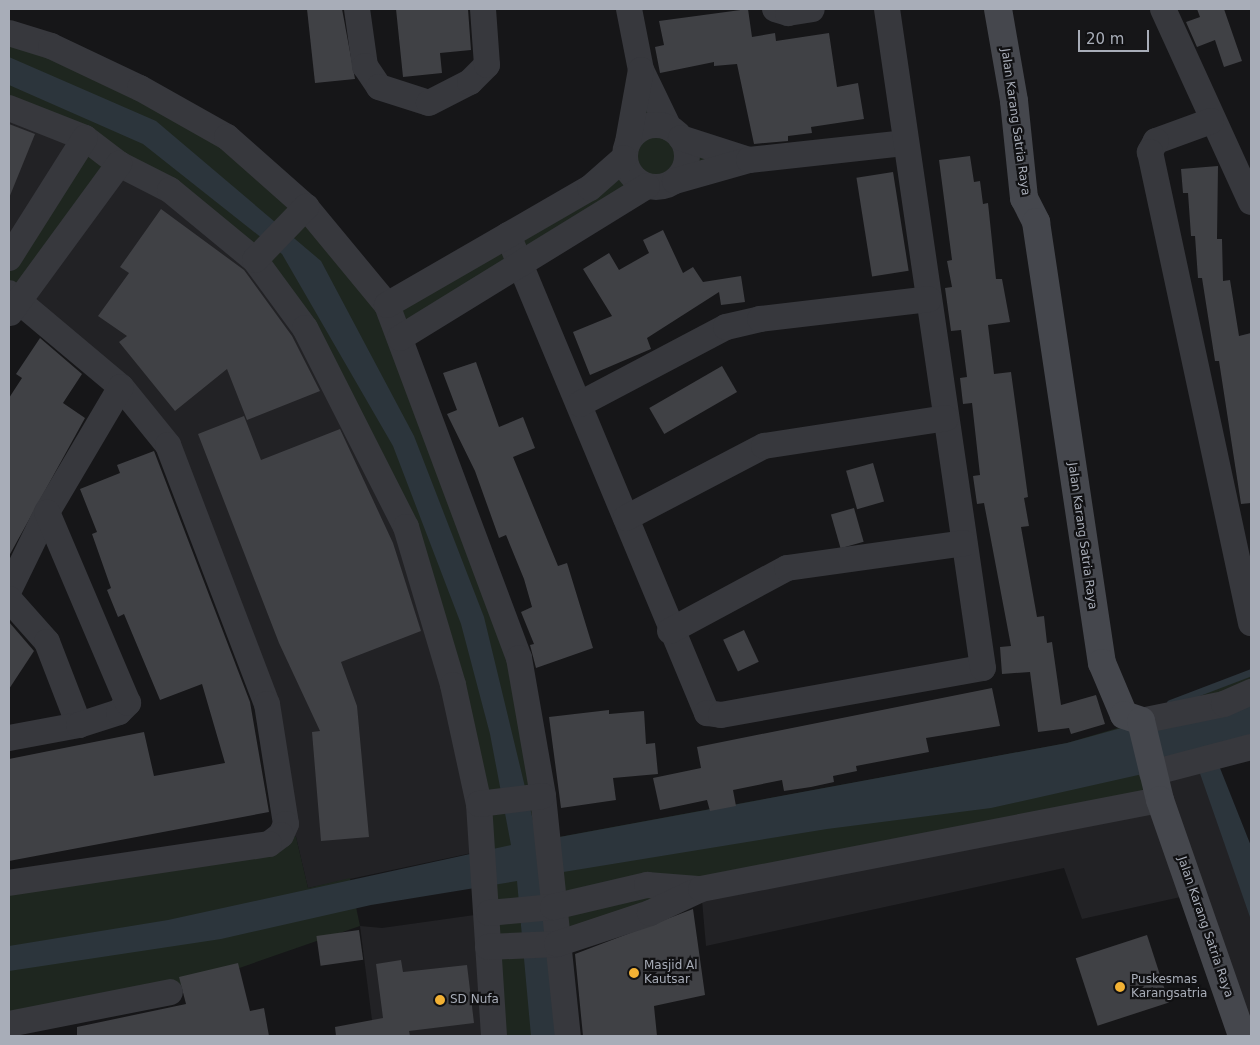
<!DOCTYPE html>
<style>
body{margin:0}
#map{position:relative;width:1260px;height:1045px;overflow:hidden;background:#161618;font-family:"DejaVu Sans",sans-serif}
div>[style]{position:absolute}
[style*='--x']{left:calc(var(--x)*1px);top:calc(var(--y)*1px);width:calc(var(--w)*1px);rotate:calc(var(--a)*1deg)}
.built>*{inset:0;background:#222225}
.green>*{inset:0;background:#1e261f}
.water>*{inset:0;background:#2c353c}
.stream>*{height:7px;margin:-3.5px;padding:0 3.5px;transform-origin:3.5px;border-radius:3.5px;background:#2c353c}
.building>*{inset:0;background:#404145;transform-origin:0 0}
.street>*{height:26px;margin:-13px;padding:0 13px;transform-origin:13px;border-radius:13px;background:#37383d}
.street>.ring{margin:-13px;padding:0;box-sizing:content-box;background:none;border:26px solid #37383d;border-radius:50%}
.secondary>*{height:28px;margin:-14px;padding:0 14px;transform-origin:14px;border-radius:14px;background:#45474d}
.dots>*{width:14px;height:14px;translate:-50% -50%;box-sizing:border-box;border:2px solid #111113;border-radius:50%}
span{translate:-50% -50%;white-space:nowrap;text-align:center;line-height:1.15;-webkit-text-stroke:4.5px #111113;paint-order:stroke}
.street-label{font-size:12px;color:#a8adb8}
.poi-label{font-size:12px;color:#a8adb8}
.left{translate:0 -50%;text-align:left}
.frame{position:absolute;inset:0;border:10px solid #a8adb8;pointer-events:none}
.scale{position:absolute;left:1078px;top:30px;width:71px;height:22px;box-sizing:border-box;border:2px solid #a8adb8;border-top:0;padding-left:6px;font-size:15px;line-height:18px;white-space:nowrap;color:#a8adb8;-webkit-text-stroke:4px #111113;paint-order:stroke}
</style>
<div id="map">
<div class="built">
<i style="clip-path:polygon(9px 108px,85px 138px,9px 258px)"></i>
<i style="clip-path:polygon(119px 164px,255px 260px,406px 527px,481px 851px,308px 888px,296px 837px,284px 829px,267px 704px,168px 445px,19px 299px)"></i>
<i style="clip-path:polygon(1205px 760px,1251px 846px,1251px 1036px,1194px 894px,1082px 919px,1064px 868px,706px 946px,701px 889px)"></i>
<i style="clip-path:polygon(489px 913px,494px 1036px,374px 1036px,360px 926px,382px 928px)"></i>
</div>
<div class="green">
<i style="clip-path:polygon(9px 33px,227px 137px,387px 305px,624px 158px,641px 70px,669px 128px,723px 155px,661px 186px,647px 186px,400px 338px,480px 544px,548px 839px,1067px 743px,1141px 721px,1170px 703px,1251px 672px,1251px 692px,1193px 712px,1160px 800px,819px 865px,557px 944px,568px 1036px,494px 1036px,489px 913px,420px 571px,254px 260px,119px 164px,9px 314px,9px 258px,85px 139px,9px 108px)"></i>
<i style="clip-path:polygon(284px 829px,296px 837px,308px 888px,350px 878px,360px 926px,170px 992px,9px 1024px,9px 883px)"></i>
</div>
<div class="water">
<i style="clip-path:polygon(9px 57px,156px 121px,321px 261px,414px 436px,484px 617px,538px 841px,1067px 743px,1251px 692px,1251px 747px,1216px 758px,1251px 846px,1251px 920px,1196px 762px,991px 808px,827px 829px,545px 875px,557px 1036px,531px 1036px,517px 881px,371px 905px,221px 939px,9px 971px,9px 946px,168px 920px,511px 845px,490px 734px,461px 624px,393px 446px,282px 254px,143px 144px,9px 85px)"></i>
</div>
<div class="stream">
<i style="--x:1170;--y:703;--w:87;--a:-20.9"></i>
</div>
<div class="building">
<i style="clip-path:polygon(307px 9px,342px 9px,355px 79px,315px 83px)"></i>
<i style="clip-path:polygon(396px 9px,468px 9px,471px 50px,440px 53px,442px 73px,403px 77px)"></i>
<i style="clip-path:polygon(748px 9px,752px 37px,775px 33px,776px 41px,829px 33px,837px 87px,858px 83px,864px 119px,811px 127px,812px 133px,788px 136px,788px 141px,754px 144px,737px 64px,714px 66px,714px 62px,660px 73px,655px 47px,664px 45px,659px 21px)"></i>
<i style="clip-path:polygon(1197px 9px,1224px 9px,1242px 61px,1224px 67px,1215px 40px,1197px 47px,1186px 22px,1200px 17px)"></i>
<i style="clip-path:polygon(9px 124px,35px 134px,9px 198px)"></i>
<i style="clip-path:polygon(970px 156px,974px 182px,980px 181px,983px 204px,988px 203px,996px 279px,1002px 279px,1010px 322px,988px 325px,994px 374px,1011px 372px,1028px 497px,1024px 498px,1029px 526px,1021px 527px,1037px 617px,1044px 616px,1047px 643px,1052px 642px,1061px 705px,1096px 695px,1105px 724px,1071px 734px,1069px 728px,1038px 732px,1030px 672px,1002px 674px,1000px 647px,1011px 646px,984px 503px,977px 504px,973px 476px,980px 475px,972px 403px,963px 404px,960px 378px,967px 377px,961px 330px,951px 331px,945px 288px,952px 287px,947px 261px,952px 260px,939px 160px)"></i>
<i style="clip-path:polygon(1218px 166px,1217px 239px,1222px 239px,1223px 281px,1230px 280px,1239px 336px,1251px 333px,1251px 503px,1241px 504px,1219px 361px,1215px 361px,1202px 278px,1198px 278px,1195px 236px,1191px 236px,1188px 193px,1183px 193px,1181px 169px)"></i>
<i style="left:893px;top:172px;width:100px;height:37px;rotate:81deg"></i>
<i style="clip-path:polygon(161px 209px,244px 270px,292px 336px,320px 391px,247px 420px,227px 369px,175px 411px,119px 342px,127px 336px,98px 316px,129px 273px,120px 267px)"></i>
<i style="clip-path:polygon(663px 230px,683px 273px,693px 267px,703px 282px,741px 276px,745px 302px,721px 305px,719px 292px,647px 338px,651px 349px,590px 375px,573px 332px,612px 316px,583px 269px,609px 253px,619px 270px,649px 253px,643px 240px)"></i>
<i style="clip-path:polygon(40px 338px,82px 374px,63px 403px,85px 418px,9px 556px,9px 398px,22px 378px,16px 374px)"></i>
<i style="clip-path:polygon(476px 362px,499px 427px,523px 417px,535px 448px,513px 457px,558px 566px,567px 563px,593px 648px,536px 668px,530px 645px,534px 644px,521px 612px,532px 607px,524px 579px,506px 535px,499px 538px,475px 471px,447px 414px,457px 410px,443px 373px)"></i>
<i style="left:722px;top:366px;width:30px;height:84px;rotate:60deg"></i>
<i style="clip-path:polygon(244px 416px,261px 460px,340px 429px,393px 543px,421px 631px,341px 662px,357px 706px,369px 837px,321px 841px,312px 732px,320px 731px,279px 643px,198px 434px)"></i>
<i style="clip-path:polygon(154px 451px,250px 702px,269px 812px,9px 861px,9px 759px,144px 732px,154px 776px,225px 763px,202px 684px,160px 700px,124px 614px,118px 617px,107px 590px,111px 588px,92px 534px,97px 532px,80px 489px,120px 473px,117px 465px)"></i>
<i style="left:873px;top:463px;width:40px;height:28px;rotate:74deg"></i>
<i style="left:854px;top:508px;width:35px;height:24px;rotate:74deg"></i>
<i style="clip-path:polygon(9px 622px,34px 651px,9px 689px)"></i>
<i style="left:744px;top:630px;width:35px;height:23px;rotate:65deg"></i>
<i style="clip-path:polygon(992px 688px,1000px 726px,926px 738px,929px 752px,856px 766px,857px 771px,833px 776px,834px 782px,811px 787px,784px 791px,782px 780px,733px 790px,736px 806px,710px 811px,707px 800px,660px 810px,653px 778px,701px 768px,697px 747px)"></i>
<i style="clip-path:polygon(609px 710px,609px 714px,644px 711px,646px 744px,655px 743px,658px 774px,613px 778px,616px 800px,561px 808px,549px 717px)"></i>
<i style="clip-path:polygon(693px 909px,705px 995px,654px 1006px,657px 1036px,583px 1036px,575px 954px)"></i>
<i style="left:359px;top:930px;width:30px;height:43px;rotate:82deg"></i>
<i style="left:1147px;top:935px;width:71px;height:75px;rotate:72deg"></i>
<i style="clip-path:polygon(401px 960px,403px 972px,467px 965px,474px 1023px,409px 1031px,410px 1036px,336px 1036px,335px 1027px,383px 1018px,376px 964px)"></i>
<i style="clip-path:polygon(238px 963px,250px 1011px,264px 1008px,269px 1036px,77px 1036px,77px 1027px,186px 1004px,179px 977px)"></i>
</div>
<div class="street">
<i style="--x:357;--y:9;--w:58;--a:82"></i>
<i style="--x:365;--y:66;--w:25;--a:56"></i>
<i style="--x:379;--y:87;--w:52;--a:17.7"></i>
<i style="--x:429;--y:103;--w:46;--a:-27.1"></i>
<i style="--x:470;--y:82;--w:24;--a:-45"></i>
<i style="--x:487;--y:65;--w:56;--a:-94.1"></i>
<i style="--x:629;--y:9;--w:62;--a:78.9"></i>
<i style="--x:641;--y:70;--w:64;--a:64.2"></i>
<i style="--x:775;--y:9;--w:14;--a:17"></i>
<i style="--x:788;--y:13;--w:24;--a:-9"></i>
<i style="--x:1163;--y:9;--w:212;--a:65.5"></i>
<i style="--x:9;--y:33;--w:44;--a:17.2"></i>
<i style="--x:51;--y:46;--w:98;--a:25.3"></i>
<i style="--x:140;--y:88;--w:100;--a:29.4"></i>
<i style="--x:227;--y:137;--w:106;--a:41.5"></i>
<i style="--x:306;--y:207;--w:127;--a:50.4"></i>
<i style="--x:387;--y:305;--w:377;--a:69.5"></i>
<i style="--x:519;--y:658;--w:140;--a:80.1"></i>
<i style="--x:543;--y:796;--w:241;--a:84.1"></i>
<i style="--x:9;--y:108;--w:82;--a:21.5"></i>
<i style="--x:85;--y:138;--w:43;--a:37.4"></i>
<i style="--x:119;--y:164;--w:57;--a:27"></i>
<i style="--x:170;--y:190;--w:110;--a:39.5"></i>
<i style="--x:255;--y:260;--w:84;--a:53.7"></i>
<i style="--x:305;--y:328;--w:223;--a:63.1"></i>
<i style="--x:406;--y:527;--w:165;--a:73.4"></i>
<i style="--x:453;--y:685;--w:122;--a:77.7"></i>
<i style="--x:479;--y:804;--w:232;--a:86.3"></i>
<i style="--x:1211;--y:121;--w:59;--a:160"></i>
<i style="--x:1156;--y:141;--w:13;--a:119"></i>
<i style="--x:1150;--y:152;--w:482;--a:77.9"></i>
<i class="ring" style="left:625px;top:125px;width:36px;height:36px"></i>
<i style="--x:681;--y:138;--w:71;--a:17.9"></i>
<i style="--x:628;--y:142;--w:73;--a:-79.8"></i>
<i style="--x:675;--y:181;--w:77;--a:-15.8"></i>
<i style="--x:749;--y:160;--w:158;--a:-6.2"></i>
<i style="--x:508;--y:235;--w:518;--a:67.4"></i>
<i style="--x:707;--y:713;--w:14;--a:8"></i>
<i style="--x:721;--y:715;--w:266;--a:-10.2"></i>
<i style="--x:983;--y:668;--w:666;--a:-98.29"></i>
<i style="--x:9;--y:258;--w:142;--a:-57.7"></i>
<i style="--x:255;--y:260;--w:74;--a:-46.1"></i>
<i style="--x:9;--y:293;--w:146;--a:40"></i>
<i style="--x:121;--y:387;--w:75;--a:51"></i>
<i style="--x:168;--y:445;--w:277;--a:69.1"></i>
<i style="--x:267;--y:704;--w:121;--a:81"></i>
<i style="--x:286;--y:824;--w:12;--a:114"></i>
<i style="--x:281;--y:835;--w:15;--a:143"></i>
<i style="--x:269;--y:844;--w:263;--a:171.5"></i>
<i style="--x:387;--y:305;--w:234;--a:-30"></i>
<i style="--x:590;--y:188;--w:45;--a:-41.4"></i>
<i style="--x:10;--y:313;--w:185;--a:-53.8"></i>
<i style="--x:400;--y:338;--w:290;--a:-31.6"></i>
<i style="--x:580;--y:404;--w:165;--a:-27.8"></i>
<i style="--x:726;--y:327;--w:35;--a:-13"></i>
<i style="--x:760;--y:319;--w:170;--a:-6.7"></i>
<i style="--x:626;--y:518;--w:156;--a:-27.6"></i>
<i style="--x:764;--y:446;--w:184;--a:-8.7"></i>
<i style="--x:9;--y:590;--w:87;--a:-64"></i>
<i style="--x:47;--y:512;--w:145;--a:-59.4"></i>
<i style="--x:9;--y:599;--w:57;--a:48.5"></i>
<i style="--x:47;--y:642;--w:89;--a:68.9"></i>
<i style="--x:670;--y:631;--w:133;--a:-28.3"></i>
<i style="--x:787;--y:568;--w:179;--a:-8"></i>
<i style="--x:1141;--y:721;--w:85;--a:-11.6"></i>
<i style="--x:1224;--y:704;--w:30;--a:-24"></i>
<i style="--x:9;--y:738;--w:71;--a:-10.5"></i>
<i style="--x:79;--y:725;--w:42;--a:-18"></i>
<i style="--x:119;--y:712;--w:13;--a:-45"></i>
<i style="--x:128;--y:703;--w:207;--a:-113"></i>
<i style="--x:1152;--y:773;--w:102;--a:-14.7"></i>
<i style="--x:479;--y:804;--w:64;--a:-7.1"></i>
<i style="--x:489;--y:913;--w:64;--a:-5.4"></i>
<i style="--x:553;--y:907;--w:97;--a:-13.2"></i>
<i style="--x:647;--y:885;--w:51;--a:4.5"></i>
<i style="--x:488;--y:947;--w:69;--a:-2.5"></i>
<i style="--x:557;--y:944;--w:98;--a:-18.4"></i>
<i style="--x:650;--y:913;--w:56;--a:-25.2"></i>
<i style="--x:701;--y:889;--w:468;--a:-11"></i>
<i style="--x:9;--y:1024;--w:164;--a:-11.2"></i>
</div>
<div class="secondary">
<i style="--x:998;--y:9;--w:93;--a:80.1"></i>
<i style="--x:1014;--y:101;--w:98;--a:84.1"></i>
<i style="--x:1024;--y:198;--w:27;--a:63"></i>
<i style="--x:1036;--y:222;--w:446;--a:81.5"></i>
<i style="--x:1102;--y:663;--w:56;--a:67.1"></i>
<i style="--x:1124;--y:715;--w:18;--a:19"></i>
<i style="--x:1141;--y:721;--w:81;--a:76.5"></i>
<i style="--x:1160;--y:800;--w:250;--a:70.8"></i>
</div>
<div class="dots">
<i style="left:634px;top:973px;background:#f2b134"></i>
<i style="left:1120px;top:987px;background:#f2b134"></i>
<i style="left:440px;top:1000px;background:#f2b134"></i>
</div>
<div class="street-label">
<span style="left:1015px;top:122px;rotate:82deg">Jalan Karang Satria Raya</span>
<span style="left:1082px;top:536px;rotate:82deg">Jalan Karang Satria Raya</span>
<span style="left:1205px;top:927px;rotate:71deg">Jalan Karang Satria Raya</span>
</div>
<div class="poi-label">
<span class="left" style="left:644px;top:973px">Masjid Al<br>Kautsar</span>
<span class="left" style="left:1131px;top:987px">Puskesmas<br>Karangsatria</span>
<span class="left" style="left:450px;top:1000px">SD Nufa</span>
</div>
<div class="frame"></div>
<div class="scale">20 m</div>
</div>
